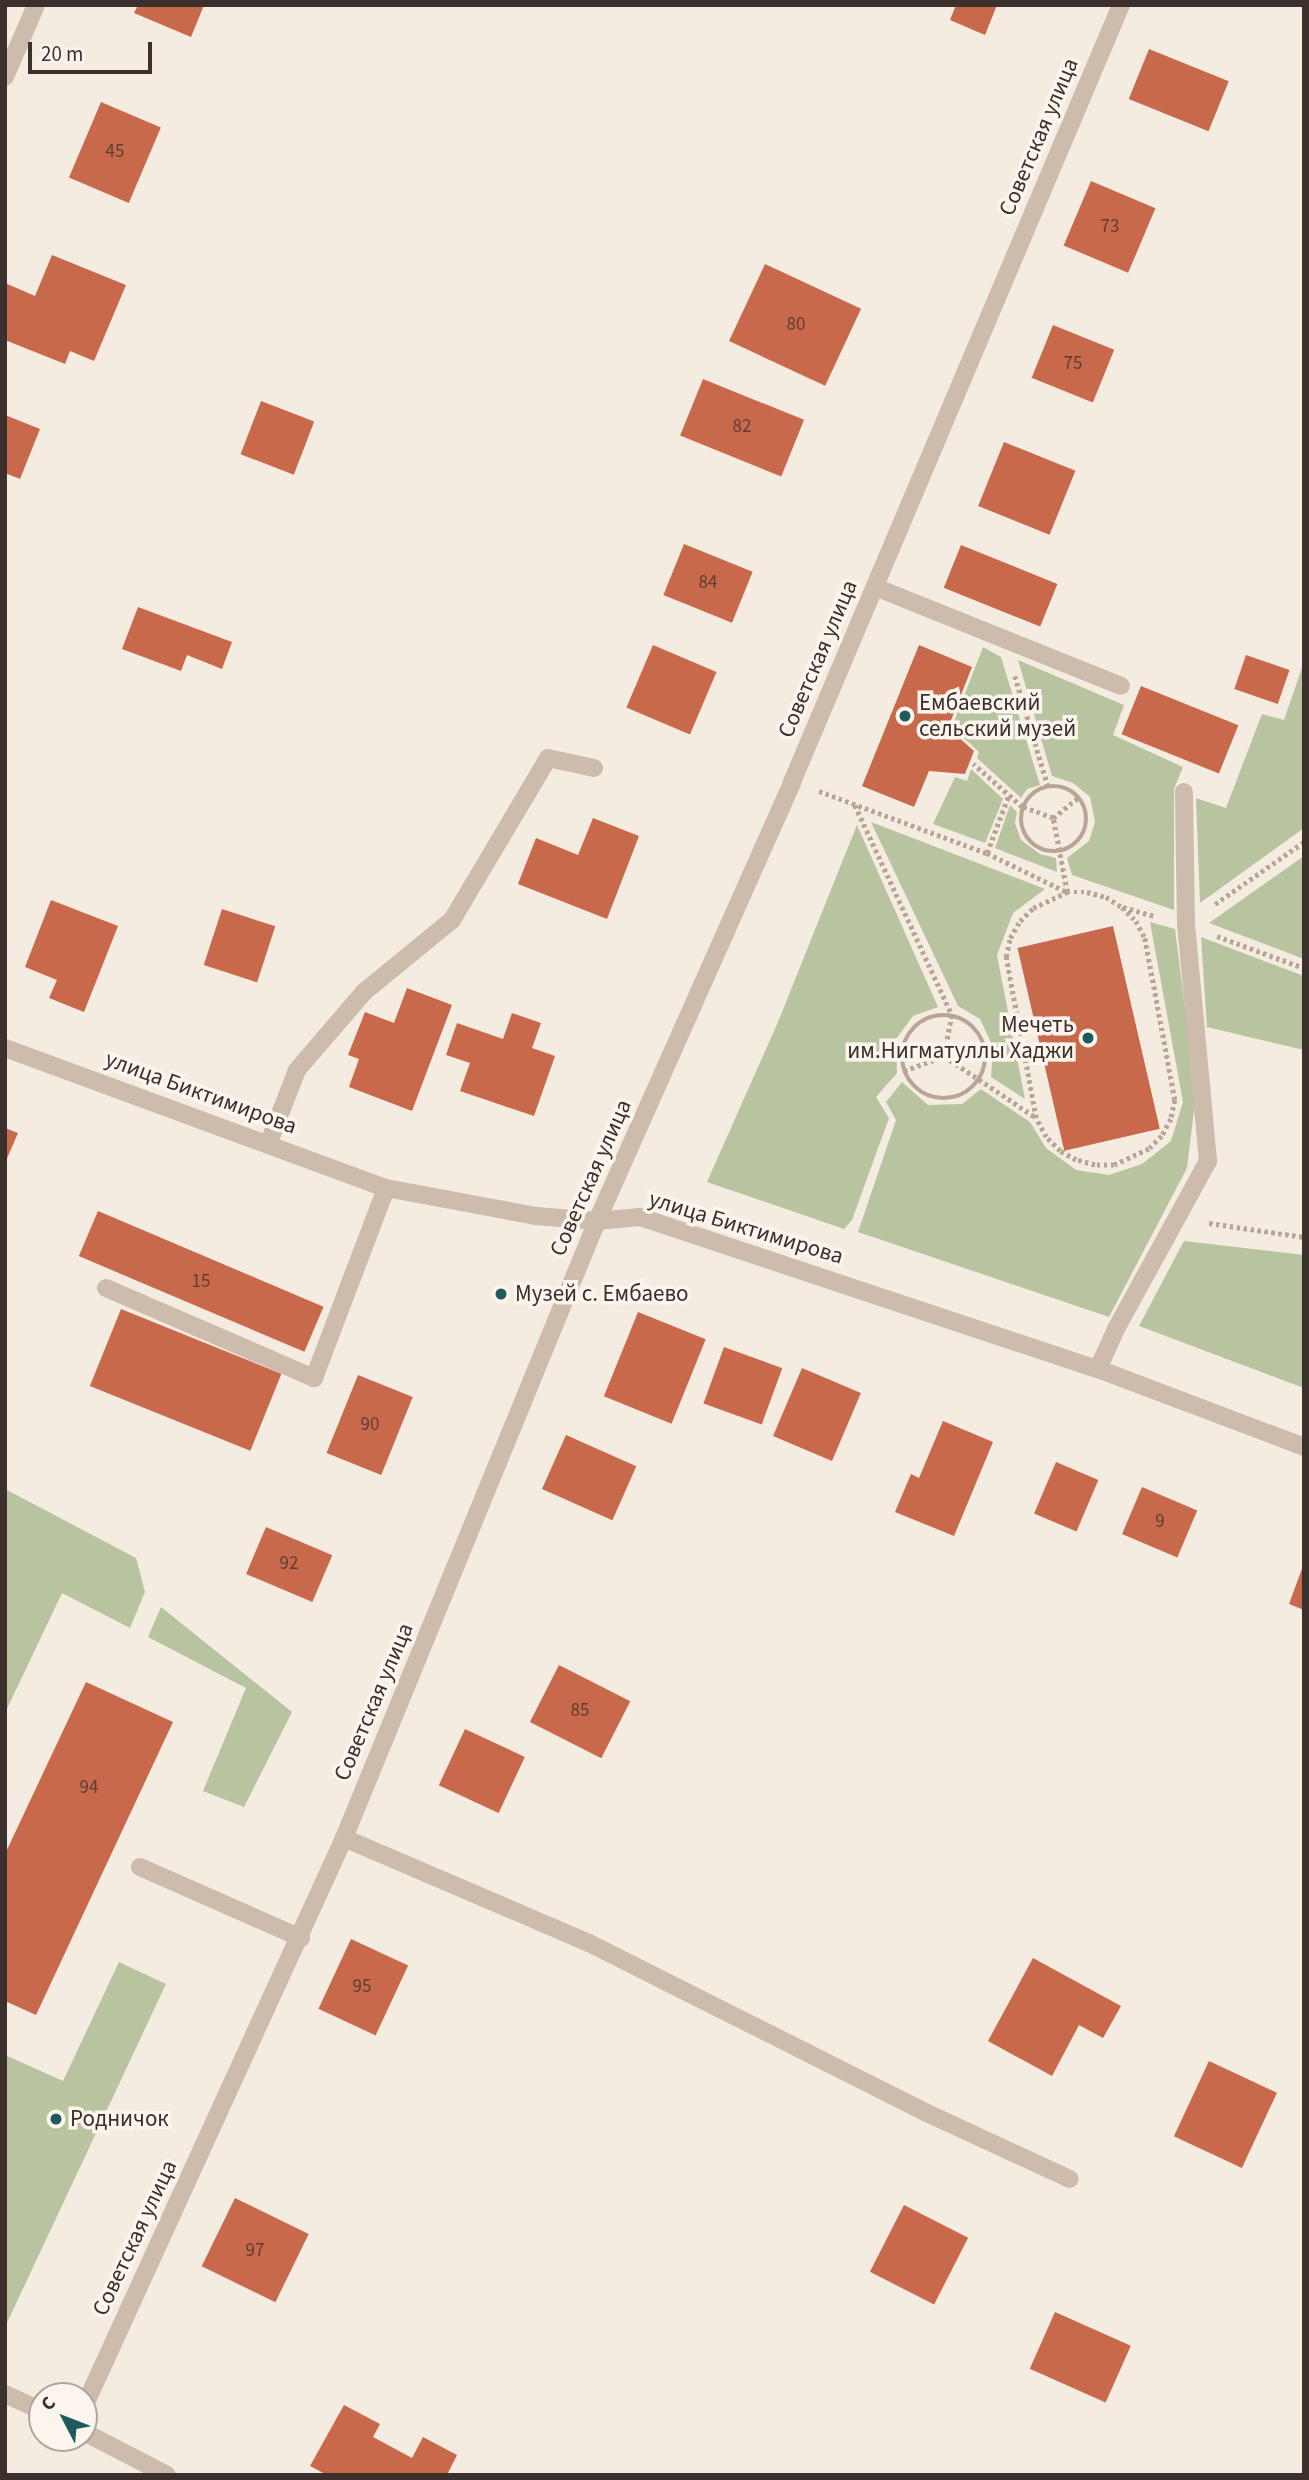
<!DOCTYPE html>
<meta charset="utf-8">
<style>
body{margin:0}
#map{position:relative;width:1309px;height:2480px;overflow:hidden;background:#f4ebe1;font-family:"Source Sans 3",sans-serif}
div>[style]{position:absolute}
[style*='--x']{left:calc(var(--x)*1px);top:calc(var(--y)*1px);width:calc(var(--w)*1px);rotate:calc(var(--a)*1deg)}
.green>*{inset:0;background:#b8c4a0}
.building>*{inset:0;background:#c8694b;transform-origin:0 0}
.path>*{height:4.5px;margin-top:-2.25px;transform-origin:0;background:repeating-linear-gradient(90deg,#b9a596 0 3.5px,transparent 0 7px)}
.path>.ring{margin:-2.25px;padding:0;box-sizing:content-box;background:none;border:4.5px solid #b9a596;border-radius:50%}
.service>*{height:18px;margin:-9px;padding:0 9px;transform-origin:9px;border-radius:9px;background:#cdbbac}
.minor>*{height:18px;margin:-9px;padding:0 9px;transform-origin:9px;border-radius:9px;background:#cdbbac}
.dots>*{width:19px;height:19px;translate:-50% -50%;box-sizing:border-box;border:4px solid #fbf5ee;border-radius:50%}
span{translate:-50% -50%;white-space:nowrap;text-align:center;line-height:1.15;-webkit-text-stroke:7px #fbf5ee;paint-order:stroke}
.number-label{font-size:19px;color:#5e3e33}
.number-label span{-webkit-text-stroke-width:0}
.street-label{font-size:23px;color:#3b302b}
.poi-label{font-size:23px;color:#3b302b}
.left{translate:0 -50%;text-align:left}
.right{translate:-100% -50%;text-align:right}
.frame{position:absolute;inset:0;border:7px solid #3b302b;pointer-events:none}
.north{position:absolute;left:28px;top:2382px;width:70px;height:70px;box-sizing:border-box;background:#fbf5ee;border:2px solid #aea6a0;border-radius:50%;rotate:312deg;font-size:19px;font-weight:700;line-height:28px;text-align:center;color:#3b302b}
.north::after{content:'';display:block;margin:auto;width:24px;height:32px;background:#1f5a5e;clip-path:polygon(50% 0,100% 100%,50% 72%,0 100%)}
.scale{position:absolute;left:28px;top:42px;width:124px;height:32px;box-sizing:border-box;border:4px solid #3b302b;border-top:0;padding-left:9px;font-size:21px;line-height:24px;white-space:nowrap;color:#3b302b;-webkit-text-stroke:5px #fbf5ee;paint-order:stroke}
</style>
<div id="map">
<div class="green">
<i style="clip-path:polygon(983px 647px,1001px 657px,1040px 785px,1027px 789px,1021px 798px,977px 758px,979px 752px,952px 727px)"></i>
<i style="clip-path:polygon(1018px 660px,1124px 705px,1113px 735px,1183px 767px,1174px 789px,1174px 910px,1072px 875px,1067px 858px,1089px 841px,1095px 822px,1090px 797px,1073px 783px,1052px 776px)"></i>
<i style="clip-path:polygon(1304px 662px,1304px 828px,1200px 903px,1196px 798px,1226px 808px,1262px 714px,1284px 720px)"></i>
<i style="clip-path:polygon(971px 769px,1003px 799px,985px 843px,933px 824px,955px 777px,967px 781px)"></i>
<i style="clip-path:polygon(1010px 805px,1017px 812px,1015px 823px,1021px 840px,1040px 854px,1056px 858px,1057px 872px,995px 848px)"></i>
<i style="clip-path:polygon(871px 822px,1045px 889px,1013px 913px,997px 955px,1025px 1099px,991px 1077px,993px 1047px,980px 1019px,958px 1006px)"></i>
<i style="clip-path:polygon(857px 825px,938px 1007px,913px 1016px,896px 1039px,897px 1073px,876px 1097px,889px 1118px,852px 1220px,844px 1229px,707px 1182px,778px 1022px)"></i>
<i style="clip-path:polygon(1304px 856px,1304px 959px,1209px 923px)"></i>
<i style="clip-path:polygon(1150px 922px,1175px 929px,1196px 1094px,1187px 1168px,1109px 1317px,858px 1232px,896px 1120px,886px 1102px,902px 1082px,928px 1105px,962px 1104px,981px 1089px,1030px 1122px,1046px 1148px,1076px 1170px,1109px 1175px,1142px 1164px,1171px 1141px,1183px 1102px)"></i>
<i style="clip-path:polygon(1201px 937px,1304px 976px,1304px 1050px,1207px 1027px)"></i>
<i style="clip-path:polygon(1184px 1241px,1304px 1255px,1304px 1388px,1139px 1326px)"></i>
<i style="clip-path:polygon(5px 1489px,136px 1558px,145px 1592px,130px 1628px,62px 1593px,5px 1713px)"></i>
<i style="clip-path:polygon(161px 1607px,292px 1712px,244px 1807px,203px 1791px,246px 1688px,148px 1637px)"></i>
<i style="clip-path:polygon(119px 1962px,166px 1984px,5px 2327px,5px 2055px,63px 2081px)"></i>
</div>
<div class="building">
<i style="clip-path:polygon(138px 5px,204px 5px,191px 37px,134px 13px)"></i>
<i style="clip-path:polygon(956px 5px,997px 5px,985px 35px,950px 20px)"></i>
<i style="left:1149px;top:49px;width:86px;height:54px;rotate:22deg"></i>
<i style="left:101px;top:102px;width:65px;height:82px;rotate:23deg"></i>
<i style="left:1091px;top:181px;width:70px;height:70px;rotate:23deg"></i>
<i style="clip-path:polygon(52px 255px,126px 285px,94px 361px,70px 351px,65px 364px,5px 340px,5px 283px,35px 296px)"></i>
<i style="left:765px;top:264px;width:106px;height:85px;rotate:25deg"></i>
<i style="left:1053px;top:325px;width:66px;height:57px;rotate:22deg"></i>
<i style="left:703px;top:379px;width:109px;height:61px;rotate:22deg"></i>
<i style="left:261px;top:401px;width:57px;height:57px;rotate:21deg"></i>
<i style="clip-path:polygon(5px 415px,40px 429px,20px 479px,5px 473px)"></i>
<i style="left:1004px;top:442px;width:77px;height:69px;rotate:22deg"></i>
<i style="left:684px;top:544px;width:74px;height:55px;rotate:22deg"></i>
<i style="left:961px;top:545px;width:104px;height:46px;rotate:22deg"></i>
<i style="clip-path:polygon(138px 607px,232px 642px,222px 669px,187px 655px,181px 671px,122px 649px)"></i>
<i style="left:653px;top:645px;width:69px;height:68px;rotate:23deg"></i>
<i style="clip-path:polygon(919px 645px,972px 667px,948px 728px,974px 751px,965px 774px,929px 771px,914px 807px,862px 786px)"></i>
<i style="left:1246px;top:655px;width:46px;height:36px;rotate:19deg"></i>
<i style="left:1141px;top:686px;width:105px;height:52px;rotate:22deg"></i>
<i style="clip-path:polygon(593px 818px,639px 836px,607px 919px,518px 884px,536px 838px,578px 855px)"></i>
<i style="clip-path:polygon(51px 900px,118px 926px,84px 1012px,49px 998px,57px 980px,25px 967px)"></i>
<i style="left:222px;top:909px;width:56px;height:59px;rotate:18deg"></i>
<i style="left:1113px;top:926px;width:208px;height:98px;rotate:77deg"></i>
<i style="clip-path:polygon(407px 988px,452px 1005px,412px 1111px,349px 1087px,359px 1059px,348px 1055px,365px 1012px,394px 1023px)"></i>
<i style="clip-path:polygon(512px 1013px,541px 1023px,532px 1048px,555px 1056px,534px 1116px,460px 1091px,470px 1063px,446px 1055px,457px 1023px,503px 1039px)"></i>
<i style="clip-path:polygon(5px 1128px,18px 1133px,5px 1163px)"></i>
<i style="left:98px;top:1211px;width:245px;height:49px;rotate:23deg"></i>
<i style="left:121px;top:1309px;width:173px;height:83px;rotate:22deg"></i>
<i style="left:638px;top:1312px;width:73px;height:91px;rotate:22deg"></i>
<i style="left:724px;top:1347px;width:62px;height:60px;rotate:20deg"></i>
<i style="left:802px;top:1368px;width:64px;height:74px;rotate:23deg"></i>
<i style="left:358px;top:1375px;width:59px;height:84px;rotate:22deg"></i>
<i style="clip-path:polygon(943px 1421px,993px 1442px,954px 1536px,895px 1512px,911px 1474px,919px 1478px)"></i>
<i style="left:566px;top:1435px;width:77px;height:59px;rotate:24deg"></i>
<i style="left:1056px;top:1462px;width:46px;height:56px;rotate:23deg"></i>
<i style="left:1142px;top:1487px;width:60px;height:51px;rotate:23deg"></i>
<i style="left:266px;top:1527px;width:72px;height:51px;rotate:23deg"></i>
<i style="clip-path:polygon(1303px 1566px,1304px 1566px,1304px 1610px,1289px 1604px)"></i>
<i style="left:559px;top:1665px;width:80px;height:64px;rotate:27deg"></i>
<i style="clip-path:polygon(86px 1682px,173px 1722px,36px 2015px,5px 2001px,5px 1854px)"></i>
<i style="left:465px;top:1729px;width:66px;height:62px;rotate:25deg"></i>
<i style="left:351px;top:1939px;width:63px;height:77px;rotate:25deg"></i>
<i style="clip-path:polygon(1033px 1958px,1121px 2006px,1103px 2038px,1079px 2025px,1052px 2076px,988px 2041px)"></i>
<i style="left:1209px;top:2061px;width:75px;height:83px;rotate:25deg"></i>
<i style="left:235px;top:2198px;width:82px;height:76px;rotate:26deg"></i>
<i style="left:904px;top:2205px;width:72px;height:75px;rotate:27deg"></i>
<i style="left:1055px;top:2312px;width:83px;height:62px;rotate:24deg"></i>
<i style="clip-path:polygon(344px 2405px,380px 2424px,373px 2437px,412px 2458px,423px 2437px,457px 2455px,447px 2475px,327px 2475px,310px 2466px)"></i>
</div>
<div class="path">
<i style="--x:1015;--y:676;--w:115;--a:73.3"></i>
<i class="ring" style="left:1021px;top:786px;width:61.5px;height:61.5px"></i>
<i style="--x:819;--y:791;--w:179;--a:20.3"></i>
<i style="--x:987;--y:853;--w:89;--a:26"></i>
<i style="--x:1067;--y:892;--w:75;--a:-100.7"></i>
<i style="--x:1053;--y:818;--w:33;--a:-160"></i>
<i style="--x:1022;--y:807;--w:65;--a:-138.7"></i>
<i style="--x:855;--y:805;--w:231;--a:65.2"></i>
<i style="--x:952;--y:1015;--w:42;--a:101"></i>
<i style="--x:944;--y:1056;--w:110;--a:33.8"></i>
<i style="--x:1053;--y:818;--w:33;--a:-39"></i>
<i style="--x:987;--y:853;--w:60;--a:-69.4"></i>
<i style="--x:1067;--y:892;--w:20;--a:0"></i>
<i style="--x:1087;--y:892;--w:20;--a:15"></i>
<i style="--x:1106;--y:897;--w:19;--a:32"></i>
<i style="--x:1122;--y:907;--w:20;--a:45"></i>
<i style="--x:1136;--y:921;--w:19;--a:62"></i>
<i style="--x:1145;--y:938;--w:165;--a:79.5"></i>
<i style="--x:1175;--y:1100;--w:19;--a:102"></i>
<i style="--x:1171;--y:1119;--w:19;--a:118"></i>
<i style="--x:1162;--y:1136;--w:18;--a:135"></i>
<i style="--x:1149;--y:1149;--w:38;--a:155"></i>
<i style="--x:1114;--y:1165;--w:19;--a:180"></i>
<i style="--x:1095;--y:1165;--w:20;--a:-165"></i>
<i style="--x:1076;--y:1160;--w:18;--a:-151"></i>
<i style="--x:1060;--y:1151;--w:20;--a:-135"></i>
<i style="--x:1046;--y:1137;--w:21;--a:-118"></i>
<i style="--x:1036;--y:1118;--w:164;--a:-100.6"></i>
<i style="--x:1006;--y:957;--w:19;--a:-78"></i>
<i style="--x:1010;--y:938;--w:20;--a:-60"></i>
<i style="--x:1020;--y:921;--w:18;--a:-45"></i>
<i style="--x:1033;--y:908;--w:38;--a:-25"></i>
<i style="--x:1215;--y:904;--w:108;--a:-34.9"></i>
<i style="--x:1123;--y:907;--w:33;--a:16"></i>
<i style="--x:1217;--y:936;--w:93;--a:20.2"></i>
<i class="ring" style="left:902px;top:1015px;width:79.5px;height:79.5px"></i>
<i style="--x:904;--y:1071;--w:43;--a:-20.6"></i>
<i style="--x:1209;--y:1223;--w:96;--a:8.4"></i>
</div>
<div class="service">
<i style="--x:875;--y:587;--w:265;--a:21.9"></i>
<i style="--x:269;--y:1142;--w:77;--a:-68.7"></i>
<i style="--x:297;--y:1070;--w:103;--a:-49.3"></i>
<i style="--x:364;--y:992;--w:114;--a:-39.3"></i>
<i style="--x:452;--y:920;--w:188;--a:-59.3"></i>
<i style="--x:548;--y:758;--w:47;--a:12.3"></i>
<i style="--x:106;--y:1288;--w:227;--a:23.4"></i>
<i style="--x:314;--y:1378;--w:203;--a:-69.2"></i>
<i style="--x:1098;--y:1369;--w:44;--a:-65.8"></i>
<i style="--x:1116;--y:1329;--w:192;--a:-61.3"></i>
<i style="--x:1208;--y:1161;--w:238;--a:-95.3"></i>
<i style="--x:1186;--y:924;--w:132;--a:-90.9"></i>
<i style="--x:344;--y:1838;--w:267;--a:23.2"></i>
<i style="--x:589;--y:1943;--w:378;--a:26.7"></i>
<i style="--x:927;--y:2113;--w:157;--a:24.8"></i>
<i style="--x:140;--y:1867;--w:176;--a:23.8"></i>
</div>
<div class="minor">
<i style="--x:5;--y:77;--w:78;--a:-66.7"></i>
<i style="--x:5;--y:1048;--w:406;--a:20.2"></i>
<i style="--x:386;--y:1188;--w:153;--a:10.6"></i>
<i style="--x:536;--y:1216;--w:61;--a:4.7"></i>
<i style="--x:597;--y:1221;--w:43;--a:-5.3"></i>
<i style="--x:640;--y:1217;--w:483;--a:18.4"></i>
<i style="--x:1098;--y:1369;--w:220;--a:20.7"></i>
<i style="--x:5;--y:2394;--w:41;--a:24.7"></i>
<i style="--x:84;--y:2407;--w:626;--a:-65.44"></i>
<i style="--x:344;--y:1838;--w:667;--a:-67.7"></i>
<i style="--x:597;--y:1221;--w:480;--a:-66"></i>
<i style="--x:792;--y:782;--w:844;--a:-67.05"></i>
<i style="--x:84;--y:2432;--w:93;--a:27.4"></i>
</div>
<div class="dots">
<i style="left:905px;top:716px;background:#1f5a5e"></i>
<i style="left:1088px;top:1038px;background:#1f5a5e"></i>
<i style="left:501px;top:1294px;background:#1f5a5e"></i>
<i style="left:56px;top:2119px;background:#1f5a5e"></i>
</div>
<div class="number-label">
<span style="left:115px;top:152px">45</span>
<span style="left:1110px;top:227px">73</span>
<span style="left:796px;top:325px">80</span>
<span style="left:1073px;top:364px">75</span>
<span style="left:742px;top:427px">82</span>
<span style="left:708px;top:583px">84</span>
<span style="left:201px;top:1282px">15</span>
<span style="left:370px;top:1425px">90</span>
<span style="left:1160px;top:1522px">9</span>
<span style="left:289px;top:1564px">92</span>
<span style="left:580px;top:1711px">85</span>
<span style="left:89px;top:1788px">94</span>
<span style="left:362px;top:1987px">95</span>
<span style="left:255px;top:2251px">97</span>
</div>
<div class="street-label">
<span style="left:1039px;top:137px;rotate:-67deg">Советская улица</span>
<span style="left:818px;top:659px;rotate:-67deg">Советская улица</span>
<span style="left:201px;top:1093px;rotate:20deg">улица Биктимирова</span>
<span style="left:591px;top:1178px;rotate:-66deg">Советская улица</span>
<span style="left:746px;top:1228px;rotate:17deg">улица Биктимирова</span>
<span style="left:374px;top:1702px;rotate:-67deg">Советская улица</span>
<span style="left:135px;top:2238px;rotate:-65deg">Советская улица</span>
</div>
<div class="poi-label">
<span class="left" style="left:919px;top:716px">Ембаевский<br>сельский музей</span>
<span class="right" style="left:1074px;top:1038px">Мечеть<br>им.Нигматуллы Хаджи</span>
<span class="left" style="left:515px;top:1294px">Музей с. Ембаево</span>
<span class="left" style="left:70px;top:2119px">Родничок</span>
</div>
<div class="frame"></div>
<div class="north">С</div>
<div class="scale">20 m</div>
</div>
